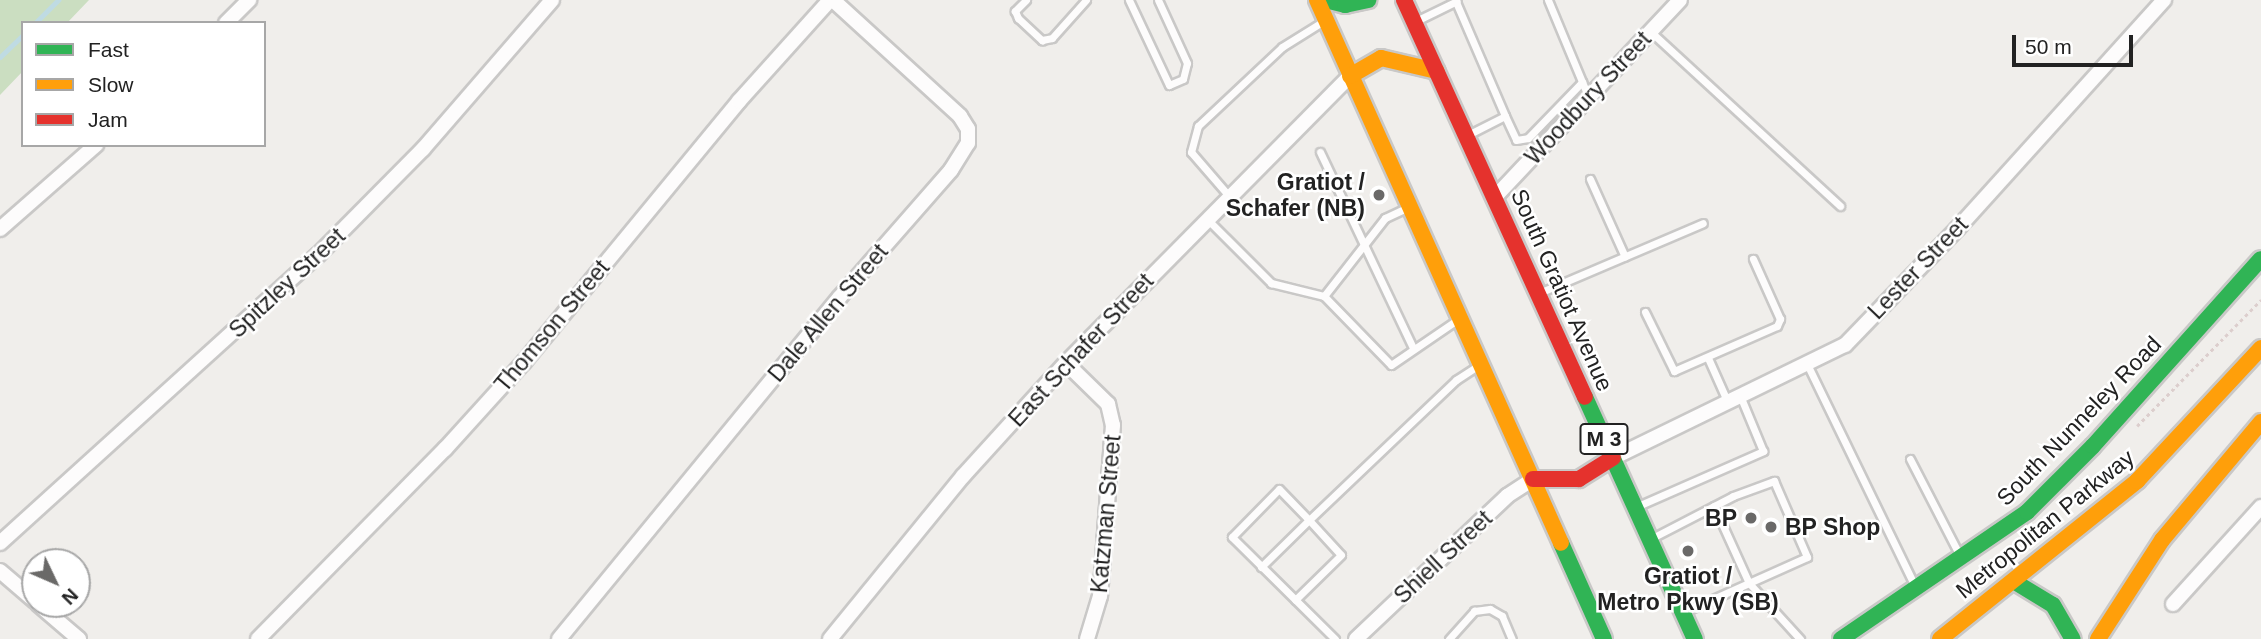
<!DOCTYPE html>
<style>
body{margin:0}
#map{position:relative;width:2261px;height:639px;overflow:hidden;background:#f0eeeb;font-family:Helvetica,sans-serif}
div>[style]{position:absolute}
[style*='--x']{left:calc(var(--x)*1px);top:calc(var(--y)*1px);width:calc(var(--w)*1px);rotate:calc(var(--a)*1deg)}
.forest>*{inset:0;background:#cbdec1}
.stream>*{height:5px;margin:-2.5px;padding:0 2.5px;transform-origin:2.5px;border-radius:2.5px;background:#bfdbe3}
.path>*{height:2.5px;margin-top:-1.25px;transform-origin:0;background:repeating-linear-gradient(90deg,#dccecd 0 3.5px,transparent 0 7px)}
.roads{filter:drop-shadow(2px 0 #c9c8c7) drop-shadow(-2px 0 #c9c8c7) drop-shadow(0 2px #c9c8c7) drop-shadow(0 -2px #c9c8c7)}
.lane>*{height:7px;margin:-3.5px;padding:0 3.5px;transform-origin:3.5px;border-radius:3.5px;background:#fdfcfc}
.street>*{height:14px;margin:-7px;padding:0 7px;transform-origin:7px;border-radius:7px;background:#fdfcfc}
.fast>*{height:16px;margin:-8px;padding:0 8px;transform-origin:8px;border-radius:8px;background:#30b455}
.slow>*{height:16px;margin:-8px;padding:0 8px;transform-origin:8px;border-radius:8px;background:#ff9f0a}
.jam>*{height:16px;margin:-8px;padding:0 8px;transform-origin:8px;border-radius:8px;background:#e5322d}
.dots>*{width:19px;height:19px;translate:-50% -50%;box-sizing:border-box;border:4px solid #fff;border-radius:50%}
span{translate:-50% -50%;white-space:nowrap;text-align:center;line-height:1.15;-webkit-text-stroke:5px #fff;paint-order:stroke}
.shield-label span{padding:2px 5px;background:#fff;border:2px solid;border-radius:5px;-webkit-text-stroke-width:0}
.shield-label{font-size:21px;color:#222;font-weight:700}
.street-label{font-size:23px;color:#222}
.poi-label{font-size:23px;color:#222;font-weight:700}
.right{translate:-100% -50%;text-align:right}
.left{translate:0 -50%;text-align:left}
.legend{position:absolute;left:21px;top:21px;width:245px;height:126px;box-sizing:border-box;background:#fff;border:2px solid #a7a7a7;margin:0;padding:9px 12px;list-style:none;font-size:21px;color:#222}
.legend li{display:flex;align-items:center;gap:14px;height:35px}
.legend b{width:35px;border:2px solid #a7a7a7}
.north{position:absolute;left:21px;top:548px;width:70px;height:70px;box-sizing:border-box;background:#fff;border:2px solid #a7a7a7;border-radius:50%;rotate:134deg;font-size:19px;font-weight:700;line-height:28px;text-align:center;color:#222}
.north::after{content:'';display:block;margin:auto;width:24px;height:32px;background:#6a6968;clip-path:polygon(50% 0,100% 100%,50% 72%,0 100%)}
.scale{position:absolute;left:2012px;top:35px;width:121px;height:32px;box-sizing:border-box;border:4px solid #222;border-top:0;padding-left:9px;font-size:21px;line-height:24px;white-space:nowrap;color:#222;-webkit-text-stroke:5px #fff;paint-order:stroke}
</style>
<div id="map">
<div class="forest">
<i style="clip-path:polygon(0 0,89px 0,67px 23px,23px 23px,23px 71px,0 95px)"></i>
</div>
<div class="stream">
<i style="--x:35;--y:23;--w:33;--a:-45"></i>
<i style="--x:0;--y:57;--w:32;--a:-44"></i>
</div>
<div class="path">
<i style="--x:2137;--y:426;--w:177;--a:-45.5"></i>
</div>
<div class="roads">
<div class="lane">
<i style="--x:1026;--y:0;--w:16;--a:135"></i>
<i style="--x:1015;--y:11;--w:8;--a:67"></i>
<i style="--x:1018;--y:18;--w:33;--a:43"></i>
<i style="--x:1042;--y:40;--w:10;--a:-11"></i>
<i style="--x:1052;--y:38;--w:51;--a:-48.2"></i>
<i style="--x:1129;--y:0;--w:94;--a:64.8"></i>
<i style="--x:1169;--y:85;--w:15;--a:-23"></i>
<i style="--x:1183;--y:79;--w:16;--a:-76"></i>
<i style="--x:1187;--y:63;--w:69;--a:-114.7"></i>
<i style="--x:1548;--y:0;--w:104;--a:67.4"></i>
<i style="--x:1456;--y:2;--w:124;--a:66.7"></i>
<i style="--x:1505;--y:116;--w:39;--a:153"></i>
<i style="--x:1418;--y:20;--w:43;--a:-26"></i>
<i style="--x:1651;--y:32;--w:257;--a:42.6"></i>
<i style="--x:1505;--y:116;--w:26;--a:65"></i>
<i style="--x:1516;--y:140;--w:12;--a:-9"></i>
<i style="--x:1528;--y:138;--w:78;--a:-46"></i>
<i style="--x:1320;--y:152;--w:217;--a:64.6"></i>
<i style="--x:1590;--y:179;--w:85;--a:65.8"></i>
<i style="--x:1229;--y:196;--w:58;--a:-130.8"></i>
<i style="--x:1191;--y:152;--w:27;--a:-75"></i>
<i style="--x:1198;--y:126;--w:115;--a:-43.2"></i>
<i style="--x:1282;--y:47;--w:47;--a:-32"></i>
<i style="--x:1207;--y:219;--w:91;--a:45"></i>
<i style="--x:1271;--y:283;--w:55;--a:13.8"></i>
<i style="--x:1324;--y:296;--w:96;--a:45.8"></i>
<i style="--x:1391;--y:365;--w:80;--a:-34.3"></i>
<i style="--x:1539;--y:293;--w:178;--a:-23.1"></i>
<i style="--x:1324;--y:296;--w:99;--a:-52"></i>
<i style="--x:1385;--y:218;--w:23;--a:-25"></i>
<i style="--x:1645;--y:312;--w:66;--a:63.8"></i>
<i style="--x:1674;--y:371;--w:112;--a:-23.6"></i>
<i style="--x:1777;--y:326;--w:8;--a:-67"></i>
<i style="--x:1780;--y:319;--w:66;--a:-114.2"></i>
<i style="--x:1708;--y:358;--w:49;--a:66"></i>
<i style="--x:1808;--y:366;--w:245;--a:64.1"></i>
<i style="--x:1910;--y:459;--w:109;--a:62.7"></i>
<i style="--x:1638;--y:506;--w:137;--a:-23.7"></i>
<i style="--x:1763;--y:451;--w:57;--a:-112.5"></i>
<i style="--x:1714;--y:506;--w:85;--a:65.6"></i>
<i style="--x:1749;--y:583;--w:76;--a:47.7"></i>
<i style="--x:1654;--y:537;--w:89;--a:-27.4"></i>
<i style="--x:1733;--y:496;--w:44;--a:-20.1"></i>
<i style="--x:1774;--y:481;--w:83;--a:66.5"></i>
<i style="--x:1807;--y:557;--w:133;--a:155.9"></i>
<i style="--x:1261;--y:567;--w:67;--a:-44.4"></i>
<i style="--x:1309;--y:520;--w:47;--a:47.6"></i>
<i style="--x:1341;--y:555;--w:64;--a:135.6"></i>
<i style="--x:1335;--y:639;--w:145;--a:-135.3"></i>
<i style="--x:1232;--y:537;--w:67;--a:-45.6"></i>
<i style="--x:1279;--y:489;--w:43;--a:45.9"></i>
<i style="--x:1309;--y:520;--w:203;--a:-43.6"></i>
<i style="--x:1456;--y:380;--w:24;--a:-33"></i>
<i style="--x:1449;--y:639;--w:38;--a:-48"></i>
<i style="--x:1474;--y:611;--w:16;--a:-7"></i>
<i style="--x:1490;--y:609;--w:14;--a:30"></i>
<i style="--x:1502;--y:616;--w:25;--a:67"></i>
</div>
<div class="street">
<i style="--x:226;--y:23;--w:33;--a:-45"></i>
<i style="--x:1495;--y:197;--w:270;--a:-46.8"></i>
<i style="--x:0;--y:229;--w:128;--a:-41.2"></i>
<i style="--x:1066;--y:363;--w:59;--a:44.3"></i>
<i style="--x:1108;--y:404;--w:22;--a:77"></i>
<i style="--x:1113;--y:425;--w:171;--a:94.3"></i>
<i style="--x:1100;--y:596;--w:45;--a:106.8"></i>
<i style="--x:1613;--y:458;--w:258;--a:-26"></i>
<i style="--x:1845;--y:345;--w:161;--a:-46"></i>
<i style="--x:1957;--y:229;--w:309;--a:-47.9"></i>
<i style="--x:0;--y:543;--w:429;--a:-42.2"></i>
<i style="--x:318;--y:255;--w:149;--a:-45.3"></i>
<i style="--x:423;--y:149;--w:197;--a:-49.1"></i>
<i style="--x:0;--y:571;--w:46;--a:40.6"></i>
<i style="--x:38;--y:604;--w:54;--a:40.5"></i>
<i style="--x:2173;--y:604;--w:131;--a:-47.8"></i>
<i style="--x:258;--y:639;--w:267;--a:-45.5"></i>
<i style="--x:445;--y:449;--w:118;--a:-47.8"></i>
<i style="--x:524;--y:362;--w:338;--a:-50.5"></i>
<i style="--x:739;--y:101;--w:136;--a:-48"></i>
<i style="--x:559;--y:639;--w:441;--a:-50.6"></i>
<i style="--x:839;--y:298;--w:170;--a:-48.8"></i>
<i style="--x:951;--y:170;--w:32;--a:-58"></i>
<i style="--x:968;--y:143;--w:14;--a:-90"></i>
<i style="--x:968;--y:129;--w:15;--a:-122"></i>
<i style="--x:960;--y:116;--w:172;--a:-137.6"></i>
<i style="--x:830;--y:639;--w:210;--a:-50.8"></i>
<i style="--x:963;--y:476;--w:153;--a:-47.7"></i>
<i style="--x:1066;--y:363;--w:404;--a:-45.3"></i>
<i style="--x:1356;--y:639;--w:208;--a:-43.4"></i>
<i style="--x:1507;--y:496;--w:31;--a:-33"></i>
</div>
<div class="fast">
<i style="--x:1325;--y:0;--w:21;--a:14"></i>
<i style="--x:1345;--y:5;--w:24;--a:-12"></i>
<i style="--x:1585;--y:397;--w:266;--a:65.6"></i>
<i style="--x:1561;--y:543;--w:105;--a:65.9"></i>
<i style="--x:2015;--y:582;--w:44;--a:31.2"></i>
<i style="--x:2053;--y:605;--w:39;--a:60"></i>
<i style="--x:1841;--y:639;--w:225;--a:-34.3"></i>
<i style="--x:2027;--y:512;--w:93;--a:-45"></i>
<i style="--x:2093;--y:446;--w:251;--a:-48.1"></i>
</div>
<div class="slow">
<i style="--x:1317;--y:0;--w:595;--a:65.8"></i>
<i style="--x:1350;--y:76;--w:36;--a:-30"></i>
<i style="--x:1381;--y:58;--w:57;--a:13.1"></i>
<i style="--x:1940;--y:639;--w:253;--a:-38.7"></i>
<i style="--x:2137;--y:481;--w:182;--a:-47"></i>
<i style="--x:2098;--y:639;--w:118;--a:-57.1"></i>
<i style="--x:2162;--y:540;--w:154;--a:-50"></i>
</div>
<div class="jam">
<i style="--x:1404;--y:0;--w:436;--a:65.5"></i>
<i style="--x:1533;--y:479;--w:46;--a:0"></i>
<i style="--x:1579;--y:479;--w:40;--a:-32"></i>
</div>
</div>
<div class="dots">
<i style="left:1379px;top:195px;background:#6a6968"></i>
<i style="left:1751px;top:518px;background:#6a6968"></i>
<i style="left:1771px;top:527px;background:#6a6968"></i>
<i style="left:1688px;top:551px;background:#6a6968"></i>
</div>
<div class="shield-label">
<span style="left:1604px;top:439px">M 3</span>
</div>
<div class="street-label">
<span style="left:1588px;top:98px;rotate:-47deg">Woodbury Street</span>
<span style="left:1918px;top:268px;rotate:-46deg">Lester Street</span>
<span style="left:287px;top:283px;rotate:-43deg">Spitzley Street</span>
<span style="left:1562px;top:290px;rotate:66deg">South Gratiot Avenue</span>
<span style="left:828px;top:313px;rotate:-50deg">Dale Allen Street</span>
<span style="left:552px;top:326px;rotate:-50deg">Thomson Street</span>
<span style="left:1081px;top:350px;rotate:-47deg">East Schafer Street</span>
<span style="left:2079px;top:421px;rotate:-46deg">South Nunneley Road</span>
<span style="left:1106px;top:514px;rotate:-85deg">Katzman Street</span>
<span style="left:2045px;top:524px;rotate:-39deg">Metropolitan Parkway</span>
<span style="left:1443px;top:557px;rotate:-43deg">Shiell Street</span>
</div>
<div class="poi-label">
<span class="right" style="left:1365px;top:195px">Gratiot /<br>Schafer (NB)</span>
<span class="right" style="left:1737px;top:518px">BP</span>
<span class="left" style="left:1785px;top:527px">BP Shop</span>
<span style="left:1688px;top:589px">Gratiot /<br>Metro Pkwy (SB)</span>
</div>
<ul class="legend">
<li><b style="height:9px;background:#30b455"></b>Fast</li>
<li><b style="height:9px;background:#ff9f0a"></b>Slow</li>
<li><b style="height:9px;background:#e5322d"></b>Jam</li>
</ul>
<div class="north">N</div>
<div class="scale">50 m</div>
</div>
